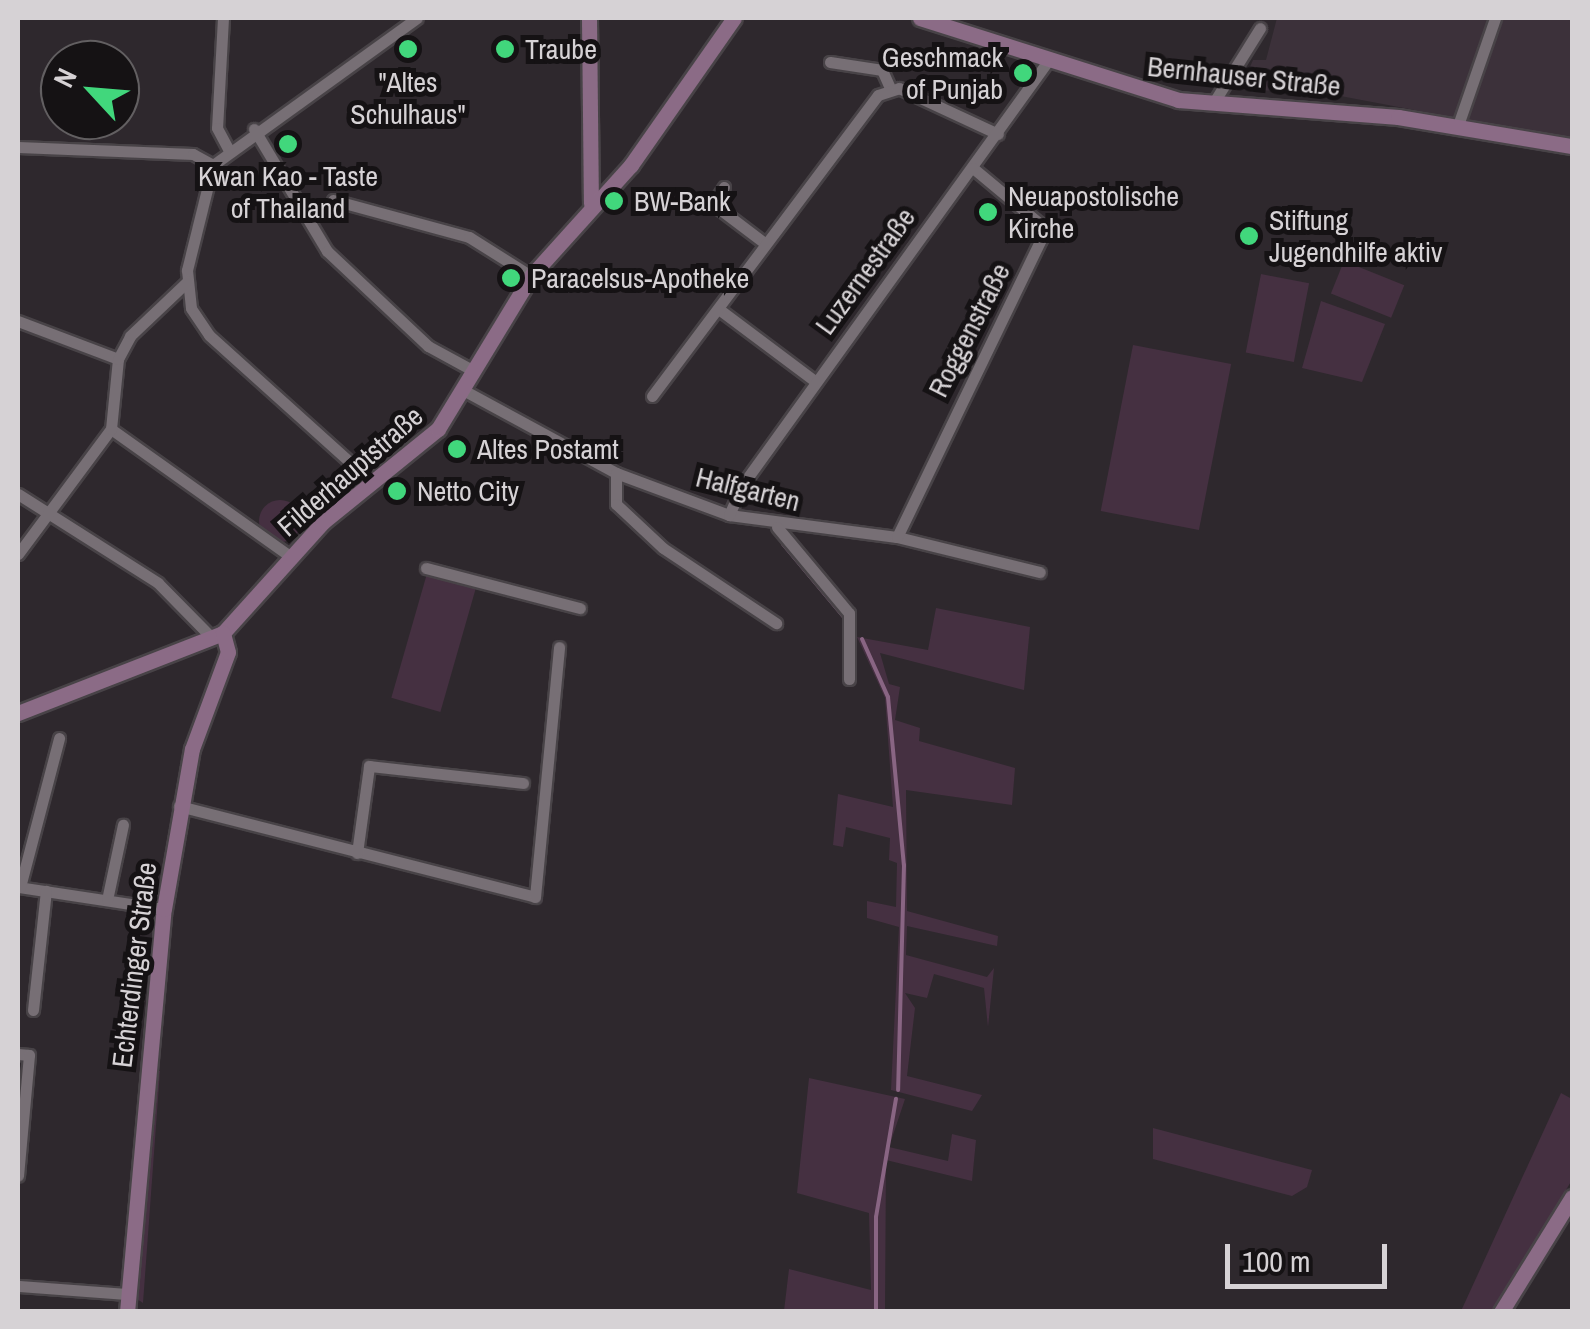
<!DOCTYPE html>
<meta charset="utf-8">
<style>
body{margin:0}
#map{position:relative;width:1590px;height:1329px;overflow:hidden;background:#2e282d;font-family:"Archivo Narrow",sans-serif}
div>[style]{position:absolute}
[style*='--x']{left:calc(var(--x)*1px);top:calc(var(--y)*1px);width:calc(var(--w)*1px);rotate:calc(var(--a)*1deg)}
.built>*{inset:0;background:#3c313a}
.green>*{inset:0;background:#453041;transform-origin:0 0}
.round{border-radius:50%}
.stream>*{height:4px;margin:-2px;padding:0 2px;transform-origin:2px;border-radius:2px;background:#896583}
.roads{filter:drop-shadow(2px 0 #484347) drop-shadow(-2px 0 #484347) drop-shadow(0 2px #484347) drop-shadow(0 -2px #484347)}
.street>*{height:11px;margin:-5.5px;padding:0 5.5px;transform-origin:5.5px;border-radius:5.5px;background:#776f75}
.secondary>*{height:15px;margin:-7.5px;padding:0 7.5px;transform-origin:7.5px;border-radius:7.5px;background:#8b6b86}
.dots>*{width:28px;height:28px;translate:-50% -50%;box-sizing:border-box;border:5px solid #151214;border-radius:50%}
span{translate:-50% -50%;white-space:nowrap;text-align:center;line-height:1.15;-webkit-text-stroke:10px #151214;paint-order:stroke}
.poi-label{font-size:28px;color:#d6d2d5}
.left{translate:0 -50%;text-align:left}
.right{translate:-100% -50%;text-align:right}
.street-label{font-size:28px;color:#d6d2d5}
.frame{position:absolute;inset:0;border:20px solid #d6d2d5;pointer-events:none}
.north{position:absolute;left:40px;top:40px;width:100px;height:100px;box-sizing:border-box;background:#151214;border:2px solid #625f61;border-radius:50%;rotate:296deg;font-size:28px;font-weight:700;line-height:40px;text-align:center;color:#d6d2d5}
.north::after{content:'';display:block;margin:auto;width:35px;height:45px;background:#41d77c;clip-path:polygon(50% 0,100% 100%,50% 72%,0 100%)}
.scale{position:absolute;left:1225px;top:1244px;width:162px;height:45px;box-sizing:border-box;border:5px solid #d6d2d5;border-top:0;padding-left:12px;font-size:30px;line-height:35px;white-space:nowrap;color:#d6d2d5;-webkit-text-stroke:8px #151214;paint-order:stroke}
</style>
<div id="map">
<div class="built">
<i style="clip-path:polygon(1277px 18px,1572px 18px,1572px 140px,1330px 94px,1240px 89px,1253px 60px,1266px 60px)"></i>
</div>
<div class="green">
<i style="left:1344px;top:261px;width:65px;height:35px;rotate:22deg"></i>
<i style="left:1261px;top:274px;width:49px;height:80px;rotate:11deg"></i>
<i style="clip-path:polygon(1321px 301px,1385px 324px,1362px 382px,1302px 368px)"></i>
<i style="left:1133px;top:345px;width:100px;height:169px;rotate:11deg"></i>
<i class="round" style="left:259px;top:500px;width:42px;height:42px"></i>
<i style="left:428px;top:570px;width:51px;height:133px;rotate:16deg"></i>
<i style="clip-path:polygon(936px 608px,1030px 627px,1024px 690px,880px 653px,889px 684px,900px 687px,895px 720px,920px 728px,919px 741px,1015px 768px,1012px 805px,906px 790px,907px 911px,998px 936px,997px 946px,907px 926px,906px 955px,987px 977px,994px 968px,988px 1027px,984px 988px,934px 974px,927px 998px,905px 993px,915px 1008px,907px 1076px,982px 1095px,972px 1111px,891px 1090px,899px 927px,867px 918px,867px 901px,896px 907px,897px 863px,889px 860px,890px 838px,846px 827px,843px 847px,833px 845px,838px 794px,893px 807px,885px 698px,857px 637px,928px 650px)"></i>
<i style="clip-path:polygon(153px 1071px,160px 1071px,143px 1303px,134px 1297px)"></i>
<i style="clip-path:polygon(809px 1078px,905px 1099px,889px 1147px,948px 1161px,952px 1134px,976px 1140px,972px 1181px,886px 1160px,885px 1311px,784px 1311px,789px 1269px,871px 1290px,869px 1213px,797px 1193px)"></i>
<i style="clip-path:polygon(1561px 1093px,1572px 1099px,1572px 1180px,1492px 1311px,1461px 1311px)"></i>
<i style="clip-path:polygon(1153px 1128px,1312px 1170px,1307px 1187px,1292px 1196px,1153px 1159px)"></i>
</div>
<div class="stream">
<i style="--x:783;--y:544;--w:95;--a:50.1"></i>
<i style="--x:862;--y:639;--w:64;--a:65.9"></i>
<i style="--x:888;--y:697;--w:169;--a:84.6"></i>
<i style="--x:904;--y:865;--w:225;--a:91.5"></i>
<i style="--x:876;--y:1312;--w:95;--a:-90"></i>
<i style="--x:876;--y:1217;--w:120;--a:-80.4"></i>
</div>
<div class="roads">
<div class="street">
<i style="--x:223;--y:18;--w:110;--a:93.1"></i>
<i style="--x:217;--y:128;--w:24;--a:62"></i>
<i style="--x:830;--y:62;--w:53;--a:8.7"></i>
<i style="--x:882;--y:70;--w:20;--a:66"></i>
<i style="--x:1214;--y:102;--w:87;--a:-58.1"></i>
<i style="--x:1457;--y:128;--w:116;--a:-70.9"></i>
<i style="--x:254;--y:129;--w:142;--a:59.1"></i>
<i style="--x:327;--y:251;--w:139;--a:43.2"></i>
<i style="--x:428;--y:346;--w:52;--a:28.5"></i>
<i style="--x:18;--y:147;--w:175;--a:2.3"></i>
<i style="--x:193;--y:154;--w:23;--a:29"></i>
<i style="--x:724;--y:187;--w:20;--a:123"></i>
<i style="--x:713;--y:204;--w:61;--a:37.1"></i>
<i style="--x:333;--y:200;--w:141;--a:15.2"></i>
<i style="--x:469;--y:237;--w:73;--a:32.2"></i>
<i style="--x:720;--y:310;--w:119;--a:36.8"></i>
<i style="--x:18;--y:321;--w:107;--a:20.8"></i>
<i style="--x:465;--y:391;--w:172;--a:28.5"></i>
<i style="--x:616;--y:473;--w:121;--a:20.4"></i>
<i style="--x:729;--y:515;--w:169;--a:7.5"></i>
<i style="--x:897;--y:537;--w:147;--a:13.8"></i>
<i style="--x:652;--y:396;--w:376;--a:-53.1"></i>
<i style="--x:878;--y:95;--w:22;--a:-18"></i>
<i style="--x:899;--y:88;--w:109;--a:24.9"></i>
<i style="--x:111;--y:429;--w:221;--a:35.4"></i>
<i style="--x:616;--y:473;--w:31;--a:90"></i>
<i style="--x:616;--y:504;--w:64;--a:43.1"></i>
<i style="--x:663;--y:548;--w:136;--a:33.6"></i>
<i style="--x:372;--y:482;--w:219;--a:-138"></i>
<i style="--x:209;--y:335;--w:32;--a:-124"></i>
<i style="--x:191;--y:308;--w:38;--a:-96"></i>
<i style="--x:187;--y:270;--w:108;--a:-76.1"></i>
<i style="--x:213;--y:165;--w:251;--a:-35.8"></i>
<i style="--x:18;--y:494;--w:166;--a:32.4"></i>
<i style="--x:158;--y:583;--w:77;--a:45.5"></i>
<i style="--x:729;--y:515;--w:34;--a:-66"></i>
<i style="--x:743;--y:484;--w:521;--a:-54.21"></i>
<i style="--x:777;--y:527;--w:112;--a:50.1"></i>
<i style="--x:849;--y:613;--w:66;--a:90"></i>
<i style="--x:897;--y:537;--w:331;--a:-64.2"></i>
<i style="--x:1041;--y:239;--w:16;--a:-97"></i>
<i style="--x:1039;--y:223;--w:86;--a:-140.2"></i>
<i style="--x:18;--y:554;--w:156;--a:-53.4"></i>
<i style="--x:111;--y:429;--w:70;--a:-84.3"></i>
<i style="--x:118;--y:359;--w:26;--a:-62"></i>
<i style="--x:130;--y:336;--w:79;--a:-43.5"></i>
<i style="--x:426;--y:568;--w:159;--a:14.6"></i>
<i style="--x:179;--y:806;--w:367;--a:14.3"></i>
<i style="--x:535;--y:897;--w:251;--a:-84.5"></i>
<i style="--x:357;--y:853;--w:88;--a:-82.1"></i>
<i style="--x:369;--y:766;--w:155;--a:6.3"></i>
<i style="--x:18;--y:887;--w:148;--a:8.6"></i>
<i style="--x:20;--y:887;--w:154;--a:-75.3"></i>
<i style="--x:107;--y:900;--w:77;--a:-78"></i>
<i style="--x:33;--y:1010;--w:120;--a:-83.8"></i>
<i style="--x:18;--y:1054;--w:11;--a:5"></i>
<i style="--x:29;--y:1055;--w:121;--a:95.2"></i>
<i style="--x:18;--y:1286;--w:110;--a:4.2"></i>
</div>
<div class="secondary">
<i style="--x:589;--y:18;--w:185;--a:89.4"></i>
<i style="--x:920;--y:18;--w:271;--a:17.6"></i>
<i style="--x:1178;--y:100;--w:221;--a:4.4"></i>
<i style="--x:1398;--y:117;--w:176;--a:9.5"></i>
<i style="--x:18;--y:713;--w:220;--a:-21.3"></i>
<i style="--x:223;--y:633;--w:149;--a:-48"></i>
<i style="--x:323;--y:522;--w:148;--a:-39"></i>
<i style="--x:438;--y:429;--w:179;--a:-58.7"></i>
<i style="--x:531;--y:276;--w:149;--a:-48"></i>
<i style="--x:631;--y:165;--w:179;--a:-55"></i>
<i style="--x:127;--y:1312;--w:405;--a:-84.8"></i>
<i style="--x:164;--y:909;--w:162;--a:-80.1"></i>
<i style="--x:192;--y:749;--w:103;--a:-69.6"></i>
<i style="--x:228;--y:652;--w:20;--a:-105"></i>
<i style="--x:1501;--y:1312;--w:135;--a:-58.3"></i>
</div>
</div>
<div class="dots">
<i style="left:408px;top:49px;background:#41d77c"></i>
<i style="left:505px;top:49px;background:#41d77c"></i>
<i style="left:1023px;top:73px;background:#41d77c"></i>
<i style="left:288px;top:144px;background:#41d77c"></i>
<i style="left:614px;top:201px;background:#41d77c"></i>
<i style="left:988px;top:212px;background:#41d77c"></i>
<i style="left:1249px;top:236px;background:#41d77c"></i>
<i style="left:511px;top:278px;background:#41d77c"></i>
<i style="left:457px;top:449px;background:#41d77c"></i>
<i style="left:397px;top:491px;background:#41d77c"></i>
</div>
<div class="poi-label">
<span class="left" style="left:525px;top:49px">Traube</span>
<span class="right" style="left:1003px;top:73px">Geschmack<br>of Punjab</span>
<span style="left:408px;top:98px">"Altes<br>Schulhaus"</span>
<span style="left:288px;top:192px">Kwan Kao - Taste<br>of Thailand</span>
<span class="left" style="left:1008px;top:212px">Neuapostolische<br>Kirche</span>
<span class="left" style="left:634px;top:201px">BW-Bank</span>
<span class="left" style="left:1269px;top:236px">Stiftung<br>Jugendhilfe aktiv</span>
<span class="left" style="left:531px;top:278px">Paracelsus-Apotheke</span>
<span class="left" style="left:477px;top:449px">Altes Postamt</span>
<span class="left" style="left:417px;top:491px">Netto City</span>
</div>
<div class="street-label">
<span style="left:1244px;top:76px;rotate:6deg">Bernhauser Straße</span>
<span style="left:865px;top:271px;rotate:-54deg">Luzernestraße</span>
<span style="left:969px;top:330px;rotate:-63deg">Roggenstraße</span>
<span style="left:350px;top:471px;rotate:-41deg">Filderhauptstraße</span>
<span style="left:748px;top:489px;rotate:14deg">Halfgarten</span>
<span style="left:134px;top:965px;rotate:-83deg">Echterdinger Straße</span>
</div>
<div class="frame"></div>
<div class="north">N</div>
<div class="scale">100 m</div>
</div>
